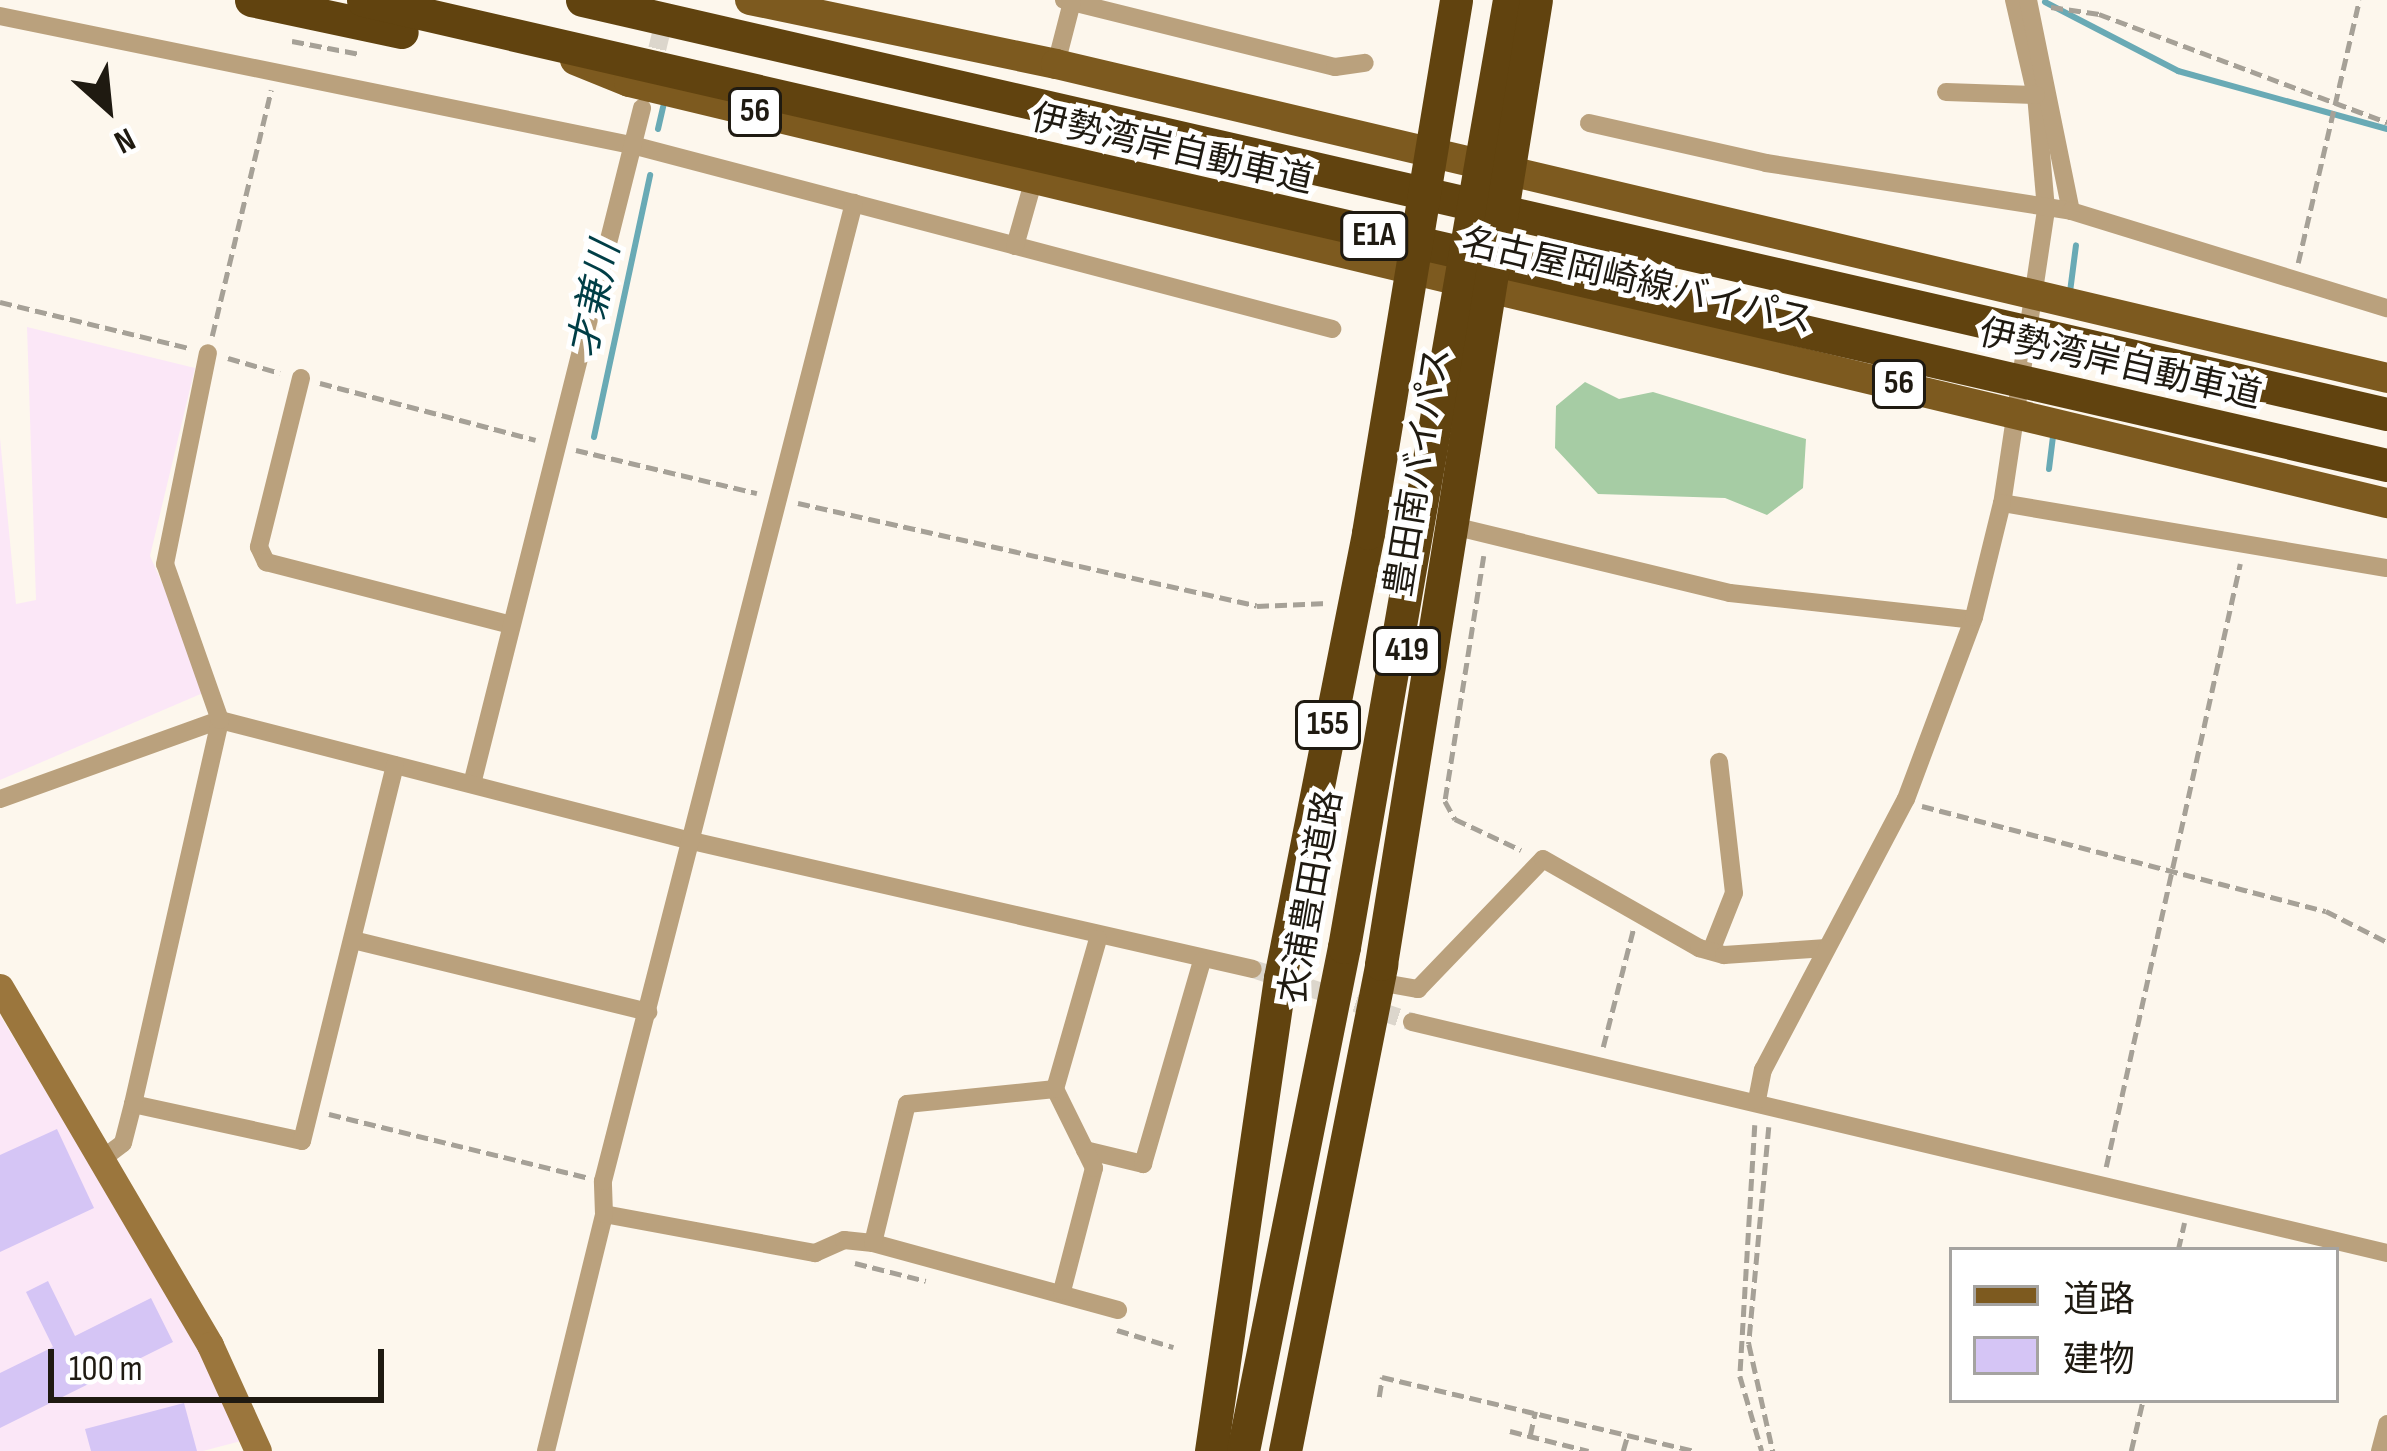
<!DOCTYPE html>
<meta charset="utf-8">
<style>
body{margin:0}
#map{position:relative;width:2387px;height:1451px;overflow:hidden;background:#fdf7ed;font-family:"Sofia Sans Condensed","Noto Sans JP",sans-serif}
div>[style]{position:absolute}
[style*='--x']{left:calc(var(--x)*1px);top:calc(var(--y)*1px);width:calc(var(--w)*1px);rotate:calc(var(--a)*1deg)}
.industrial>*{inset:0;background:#fbe7f7}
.forest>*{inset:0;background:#a6cca4}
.stream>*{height:6px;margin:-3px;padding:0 3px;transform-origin:3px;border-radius:3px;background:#69aab5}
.building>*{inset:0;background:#d5c5f5}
.street-tunnel>*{height:18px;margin-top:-9px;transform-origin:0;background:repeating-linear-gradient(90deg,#dcd6cc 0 18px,transparent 0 27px)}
.path>*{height:4.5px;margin-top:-2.25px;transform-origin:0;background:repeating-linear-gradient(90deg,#a6a197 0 12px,transparent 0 18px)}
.street>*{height:18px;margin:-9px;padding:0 9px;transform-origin:9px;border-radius:9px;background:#baa17d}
.secondary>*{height:27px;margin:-13.5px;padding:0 13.5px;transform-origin:13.5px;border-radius:13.5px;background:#9b763d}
.primary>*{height:30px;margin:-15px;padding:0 15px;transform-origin:15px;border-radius:15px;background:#7d5a1f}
.highway>*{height:33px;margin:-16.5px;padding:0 16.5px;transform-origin:16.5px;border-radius:16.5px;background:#61430f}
span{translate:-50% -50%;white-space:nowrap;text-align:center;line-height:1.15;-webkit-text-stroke:10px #fff;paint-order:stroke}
.shield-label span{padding:3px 9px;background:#fff;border:3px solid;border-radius:9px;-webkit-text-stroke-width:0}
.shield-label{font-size:33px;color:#1f1a11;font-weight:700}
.street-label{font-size:36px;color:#1f1a11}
.water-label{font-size:39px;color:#003e46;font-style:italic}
.legend{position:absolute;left:1949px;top:1247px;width:390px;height:156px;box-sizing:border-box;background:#fff;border:3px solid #a5a3a0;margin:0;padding:15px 21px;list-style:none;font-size:36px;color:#1f1a11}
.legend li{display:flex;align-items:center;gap:24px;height:60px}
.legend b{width:60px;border:3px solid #a5a3a0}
.north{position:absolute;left:48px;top:48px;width:120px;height:120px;-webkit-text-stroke:9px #fff;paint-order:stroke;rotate:153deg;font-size:33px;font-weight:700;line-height:48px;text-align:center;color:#1f1a11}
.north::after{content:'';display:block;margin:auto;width:42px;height:54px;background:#1f1a11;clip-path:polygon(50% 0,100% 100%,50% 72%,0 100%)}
.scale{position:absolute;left:48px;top:1349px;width:336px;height:54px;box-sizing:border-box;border:6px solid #1f1a11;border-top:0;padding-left:15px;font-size:36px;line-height:42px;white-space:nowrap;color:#1f1a11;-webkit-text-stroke:9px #fff;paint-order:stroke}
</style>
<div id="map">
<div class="industrial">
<i style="clip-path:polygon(27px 327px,195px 368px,150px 556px,210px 690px,0 780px,0 438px,16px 604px,36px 600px)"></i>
<i style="clip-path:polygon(0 1015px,201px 1350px,241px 1441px,203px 1451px,0 1451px)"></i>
</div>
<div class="forest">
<i style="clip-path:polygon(1585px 382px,1619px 399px,1653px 392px,1806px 439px,1803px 488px,1767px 515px,1725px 498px,1598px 494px,1555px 448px,1556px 406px)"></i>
</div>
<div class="stream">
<i style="--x:2045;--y:2;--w:150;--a:27.4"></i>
<i style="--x:2178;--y:71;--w:217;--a:15.5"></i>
<i style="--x:658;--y:129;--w:23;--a:-77"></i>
<i style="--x:2070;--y:292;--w:47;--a:-82.7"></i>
<i style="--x:594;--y:437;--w:268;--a:-77.9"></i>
<i style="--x:2049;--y:469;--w:38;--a:-83"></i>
</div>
<div class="building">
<i style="clip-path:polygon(57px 1129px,94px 1208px,0 1252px,0 1155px)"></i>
<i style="clip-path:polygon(48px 1281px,75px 1336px,151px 1298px,173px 1342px,0 1428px,0 1373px,53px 1347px,26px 1292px)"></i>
<i style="clip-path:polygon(184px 1403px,197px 1451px,91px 1451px,85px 1429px)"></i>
</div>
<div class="street-tunnel">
<i style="--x:651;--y:75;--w:77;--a:-76.5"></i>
<i style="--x:1253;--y:969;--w:168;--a:18.4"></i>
</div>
<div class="path">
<i style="--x:2051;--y:7;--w:49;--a:8.3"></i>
<i style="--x:2099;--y:14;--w:308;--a:20.6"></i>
<i style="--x:292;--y:41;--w:69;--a:10.8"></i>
<i style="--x:2298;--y:263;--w:270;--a:-76.9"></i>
<i style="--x:0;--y:302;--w:194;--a:13.7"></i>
<i style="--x:212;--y:336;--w:253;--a:-76.5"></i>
<i style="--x:228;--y:358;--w:54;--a:16.1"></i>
<i style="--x:320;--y:383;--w:223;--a:14.8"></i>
<i style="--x:576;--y:450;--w:186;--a:13.4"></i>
<i style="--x:798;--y:503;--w:470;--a:12.6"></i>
<i style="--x:1257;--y:606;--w:70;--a:-2.5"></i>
<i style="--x:1484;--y:556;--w:248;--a:99"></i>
<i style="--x:1445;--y:801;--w:21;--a:61"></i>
<i style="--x:1455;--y:819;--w:73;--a:25.2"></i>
<i style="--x:1922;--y:806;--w:417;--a:14.6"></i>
<i style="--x:2326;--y:911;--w:68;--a:26.9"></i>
<i style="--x:1603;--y:1047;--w:121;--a:-75.6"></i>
<i style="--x:329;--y:1114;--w:265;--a:13.8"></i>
<i style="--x:1755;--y:1125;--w:251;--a:93.4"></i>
<i style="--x:1740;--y:1376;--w:78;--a:73.7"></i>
<i style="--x:1769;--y:1127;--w:218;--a:95.3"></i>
<i style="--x:1749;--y:1344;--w:110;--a:77.4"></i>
<i style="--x:2106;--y:1167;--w:618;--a:-77.47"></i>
<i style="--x:2178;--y:1250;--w:28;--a:-77"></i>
<i style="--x:855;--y:1263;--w:73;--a:14.2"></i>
<i style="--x:1117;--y:1330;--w:59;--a:16.9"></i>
<i style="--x:1379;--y:1397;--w:20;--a:-81"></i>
<i style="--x:1382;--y:1377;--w:322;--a:13.3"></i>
<i style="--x:1510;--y:1431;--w:81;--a:14.2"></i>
<i style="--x:1530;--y:1436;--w:25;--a:-78"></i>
<i style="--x:1623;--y:1451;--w:18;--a:-74"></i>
<i style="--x:2131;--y:1451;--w:52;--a:-76.8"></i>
</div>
<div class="street">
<i style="--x:1064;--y:0;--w:279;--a:13.9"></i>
<i style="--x:1335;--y:67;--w:30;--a:-8"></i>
<i style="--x:2014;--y:0;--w:98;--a:77"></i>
<i style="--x:2036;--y:95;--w:115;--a:85"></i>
<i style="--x:2046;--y:210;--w:296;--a:98.5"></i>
<i style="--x:2002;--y:503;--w:390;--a:9.6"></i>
<i style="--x:2028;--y:0;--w:215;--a:78.5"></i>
<i style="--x:0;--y:16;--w:649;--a:11.55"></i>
<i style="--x:636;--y:146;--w:720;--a:14.73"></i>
<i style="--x:1056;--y:64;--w:64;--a:-75.5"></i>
<i style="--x:1946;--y:92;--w:90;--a:1.9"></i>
<i style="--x:1589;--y:123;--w:181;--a:12.7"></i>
<i style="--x:1766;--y:163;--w:309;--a:8.9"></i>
<i style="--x:2071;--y:211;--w:331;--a:17.1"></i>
<i style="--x:1015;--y:246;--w:70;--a:-74.2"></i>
<i style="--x:301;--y:378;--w:174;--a:104"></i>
<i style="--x:259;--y:547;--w:17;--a:65"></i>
<i style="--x:266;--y:562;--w:253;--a:14.4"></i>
<i style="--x:1449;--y:525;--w:289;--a:13.6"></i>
<i style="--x:1730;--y:593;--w:244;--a:6.3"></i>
<i style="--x:472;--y:784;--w:697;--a:-75.88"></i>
<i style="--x:0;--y:799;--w:234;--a:-19.8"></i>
<i style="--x:220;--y:720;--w:487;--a:14.4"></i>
<i style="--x:692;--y:841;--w:575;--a:12.85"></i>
<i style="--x:353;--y:940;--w:304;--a:13.7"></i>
<i style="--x:1711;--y:951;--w:62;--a:-68.4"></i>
<i style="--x:1734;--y:893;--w:132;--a:-96.5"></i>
<i style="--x:1378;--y:982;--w:41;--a:9.9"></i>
<i style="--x:1418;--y:989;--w:180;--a:-46.1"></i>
<i style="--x:1543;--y:859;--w:180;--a:29.7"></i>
<i style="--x:1699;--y:948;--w:26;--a:16"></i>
<i style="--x:1724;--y:955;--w:103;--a:-3.9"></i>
<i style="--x:1412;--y:1022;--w:1002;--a:13.33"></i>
<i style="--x:1757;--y:1100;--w:31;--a:-79"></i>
<i style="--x:1763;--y:1070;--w:306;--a:-62.2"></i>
<i style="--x:1906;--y:799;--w:194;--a:-69.5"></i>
<i style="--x:1974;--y:617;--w:117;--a:-76.2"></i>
<i style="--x:133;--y:1104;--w:173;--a:12.3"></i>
<i style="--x:302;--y:1141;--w:387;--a:-76.1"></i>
<i style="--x:1085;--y:1150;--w:60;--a:13.6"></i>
<i style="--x:1143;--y:1164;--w:211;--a:-73.8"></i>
<i style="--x:102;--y:1159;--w:26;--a:-37"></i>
<i style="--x:123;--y:1143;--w:40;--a:-75.6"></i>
<i style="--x:133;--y:1104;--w:394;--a:-77.2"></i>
<i style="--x:220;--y:720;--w:165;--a:-109.4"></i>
<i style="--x:165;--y:564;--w:215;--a:-78.5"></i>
<i style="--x:604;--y:1214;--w:215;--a:10.5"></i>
<i style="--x:815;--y:1253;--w:32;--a:-24"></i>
<i style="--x:844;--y:1240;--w:29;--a:6"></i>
<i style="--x:873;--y:1243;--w:254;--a:15.3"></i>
<i style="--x:873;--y:1243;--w:143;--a:-76.3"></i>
<i style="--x:907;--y:1104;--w:149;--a:-5.8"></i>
<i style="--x:1062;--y:1291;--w:127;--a:-75.4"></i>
<i style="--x:1094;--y:1168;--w:88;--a:-116.3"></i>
<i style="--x:1055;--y:1089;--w:156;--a:-74"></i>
<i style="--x:546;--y:1451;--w:244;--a:-76.2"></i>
<i style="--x:604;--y:1214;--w:33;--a:-92"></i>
<i style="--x:603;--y:1181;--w:1010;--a:-75.61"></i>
<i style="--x:2380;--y:1451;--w:28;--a:-75"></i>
</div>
<div class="secondary">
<i style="--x:0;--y:987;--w:415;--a:59.6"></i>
<i style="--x:210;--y:1345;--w:116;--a:65.6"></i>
</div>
<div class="primary">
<i style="--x:750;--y:0;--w:313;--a:11.8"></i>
<i style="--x:1056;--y:64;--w:1368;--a:13.27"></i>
<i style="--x:575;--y:60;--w:58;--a:22.2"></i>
<i style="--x:629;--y:82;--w:1808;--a:13.47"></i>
</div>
<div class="highway">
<i style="--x:251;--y:0;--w:154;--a:12"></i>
<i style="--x:363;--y:0;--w:2077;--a:12.94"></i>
<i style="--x:582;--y:0;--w:1852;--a:12.92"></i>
<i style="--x:1211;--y:1451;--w:478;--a:-81.7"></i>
<i style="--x:1280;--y:978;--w:454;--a:-78.8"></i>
<i style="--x:1368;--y:533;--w:540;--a:-80.62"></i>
<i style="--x:1243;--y:1451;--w:514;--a:-78.67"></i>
<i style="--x:1344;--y:947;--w:961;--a:-80.12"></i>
<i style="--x:1285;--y:1451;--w:496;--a:-78.8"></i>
<i style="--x:1381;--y:964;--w:976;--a:-80.87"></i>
</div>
<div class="shield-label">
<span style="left:755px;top:112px">56</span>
<span style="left:1374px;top:236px">E1A</span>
<span style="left:1899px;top:384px">56</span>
<span style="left:1407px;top:651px">419</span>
<span style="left:1328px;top:725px">155</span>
</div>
<div class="street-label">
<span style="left:1172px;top:150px;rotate:13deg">伊勢湾岸自動車道</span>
<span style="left:1637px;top:282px;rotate:13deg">名古屋岡崎線バイパス</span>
<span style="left:2120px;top:365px;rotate:13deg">伊勢湾岸自動車道</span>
<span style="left:1419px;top:472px;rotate:-81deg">豊田南バイパス</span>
<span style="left:1312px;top:897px;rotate:-80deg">衣浦豊田道路</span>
</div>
<div class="water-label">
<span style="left:596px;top:300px;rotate:-78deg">才兼川</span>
</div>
<ul class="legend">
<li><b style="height:15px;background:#7d5a1f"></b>道路</li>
<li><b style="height:33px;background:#d5c5f5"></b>建物</li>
</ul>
<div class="north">N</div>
<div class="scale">100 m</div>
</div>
